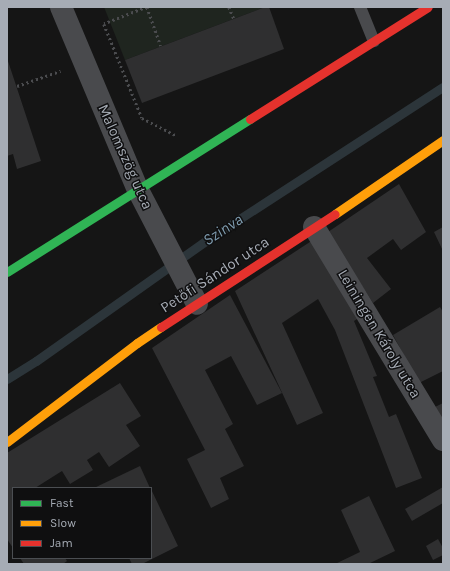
<!DOCTYPE html>
<meta charset="utf-8">
<style>
body{margin:0}
#map{position:relative;width:450px;height:571px;overflow:hidden;background:#151515;font-family:Karla,sans-serif}
div>[style]{position:absolute}
[style*='--x']{left:calc(var(--x)*1px);top:calc(var(--y)*1px);width:calc(var(--w)*1px);rotate:calc(var(--a)*1deg)}
.green>*{inset:0;background:#1f251f}
.stream>*{height:9px;margin:-4.5px;padding:0 4.5px;transform-origin:4.5px;border-radius:4.5px;background:#2c353a}
.building>*{inset:0;background:#2f2f30}
.path>*{height:2.5px;margin-top:-1.25px;transform-origin:0;background:repeating-linear-gradient(90deg,#4b4c4f 0 2px,transparent 0 5px)}
.lane>*{height:12px;margin:-6px;padding:0 6px;transform-origin:6px;border-radius:6px;background:#494a4d}
.street>*{height:22px;margin:-11px;padding:0 11px;transform-origin:11px;border-radius:11px;background:#494a4d}
.fast>*{height:9px;margin:-4.5px;padding:0 4.5px;transform-origin:4.5px;border-radius:4.5px;background:#30b455}
.slow>*{height:9px;margin:-4.5px;padding:0 4.5px;transform-origin:4.5px;border-radius:4.5px;background:#ff9f0a}
.jam>*{height:9px;margin:-4.5px;padding:0 4.5px;transform-origin:4.5px;border-radius:4.5px;background:#e5322d}
span{translate:-50% -50%;white-space:nowrap;text-align:center;line-height:1.15;-webkit-text-stroke:3px #0f0f10;paint-order:stroke}
.street-label{font-size:15px;color:#a6acb5}
.water-label{font-size:16px;color:#7f9caf;font-style:italic}
.frame{position:absolute;inset:0;border:8px solid #a6acb5;pointer-events:none}
.legend{position:absolute;left:12px;top:487px;width:140px;height:72px;box-sizing:border-box;background:#0f0f10;border:1px solid #4b4e52;margin:0;padding:5px 7px;list-style:none;font-size:12px;color:#a6acb5}
.legend li{display:flex;align-items:center;gap:8px;height:20px}
.legend b{width:20px;border:1px solid #4b4e52}
</style>
<div id="map">
<div class="green">
<i style="clip-path:polygon(104px 7px,265px 7px,125px 60px)"></i>
</div>
<div class="stream">
<i style="--x:7;--y:379;--w:34;--a:-32"></i>
<i style="--x:36;--y:361;--w:209;--a:-35.3"></i>
<i style="--x:207;--y:240;--w:281;--a:-33"></i>
</div>
<div class="building">
<i style="clip-path:polygon(265px 7px,269px 7px,284px 49px,142px 103px,125px 60px)"></i>
<i style="clip-path:polygon(7px 58px,41px 161px,17px 169px,13px 154px,7px 156px)"></i>
<i style="clip-path:polygon(399px 184px,426px 232px,401px 250px,393px 239px,367px 258px,391px 289px,373px 303px,328px 232px)"></i>
<i style="clip-path:polygon(443px 227px,443px 251px,434px 232px)"></i>
<i style="clip-path:polygon(316px 238px,360px 317px,354px 321px,377px 376px,373px 377px,389px 417px,396px 414px,422px 478px,396px 488px,335px 330px,318px 299px,282px 323px,323px 413px,297px 425px,235px 291px)"></i>
<i style="clip-path:polygon(230px 295px,282px 393px,257px 405px,231px 356px,205px 370px,233px 424px,225px 429px,244px 466px,220px 478px,229px 499px,211px 508px,187px 459px,205px 450px,152px 348px)"></i>
<i style="clip-path:polygon(440px 307px,443px 312px,443px 371px,419px 383px,393px 335px)"></i>
<i style="clip-path:polygon(120px 383px,141px 416px,126px 425px,140px 446px,109px 467px,99px 452px,87px 460px,93px 470px,70px 484px,62px 471px,35px 488px,13px 488px,13px 548px,7px 539px,7px 453px)"></i>
<i style="clip-path:polygon(443px 403px,443px 421px,435px 407px)"></i>
<i style="clip-path:polygon(140px 466px,150px 488px,94px 488px)"></i>
<i style="clip-path:polygon(443px 487px,443px 503px,412px 521px,405px 509px)"></i>
<i style="clip-path:polygon(151px 489px,178px 546px,142px 564px,132px 564px,129px 558px,151px 558px)"></i>
<i style="clip-path:polygon(369px 496px,395px 551px,368px 564px,335px 564px,360px 552px,341px 510px)"></i>
<i style="clip-path:polygon(438px 539px,443px 548px,443px 555px,433px 560px,426px 546px)"></i>
<i style="clip-path:polygon(20px 558px,65px 558px,67px 561px,63px 564px,24px 564px)"></i>
</div>
<div class="path">
<i style="--x:147;--y:7;--w:46;--a:158.4"></i>
<i style="--x:104;--y:24;--w:101;--a:68"></i>
<i style="--x:142;--y:118;--w:38;--a:27"></i>
<i style="--x:147;--y:7;--w:41;--a:70.3"></i>
<i style="--x:229;--y:7;--w:13;--a:67"></i>
<i style="--x:17;--y:86;--w:46;--a:-19.2"></i>
</div>
<div class="lane">
<i style="--x:360;--y:7;--w:37;--a:68"></i>
</div>
<div class="street">
<i style="--x:61;--y:7;--w:199;--a:67.2"></i>
<i style="--x:138;--y:190;--w:128;--a:62.6"></i>
<i style="--x:314;--y:227;--w:249;--a:58.8"></i>
</div>
<div class="fast">
<i style="--x:7;--y:272;--w:287;--a:-32.2"></i>
</div>
<div class="slow">
<i style="--x:335;--y:214;--w:131;--a:-34.4"></i>
<i style="--x:7;--y:442;--w:163;--a:-37.3"></i>
<i style="--x:137;--y:343;--w:29;--a:-34"></i>
</div>
<div class="jam">
<i style="--x:250;--y:119;--w:210;--a:-32.2"></i>
<i style="--x:161;--y:327;--w:207;--a:-33"></i>
</div>
<div class="street-label">
<span style="left:125px;top:157px;rotate:66deg">Malomszög utca</span>
<span style="left:215px;top:275px;rotate:-33deg">Petőfi Sándor utca</span>
<span style="left:379px;top:334px;rotate:59deg">Leiningen Károly utca</span>
</div>
<div class="water-label">
<span style="left:223px;top:230px;rotate:-33deg">Szinva</span>
</div>
<div class="frame"></div>
<ul class="legend">
<li><b style="height:5px;background:#30b455"></b>Fast</li>
<li><b style="height:5px;background:#ff9f0a"></b>Slow</li>
<li><b style="height:5px;background:#e5322d"></b>Jam</li>
</ul>
</div>
